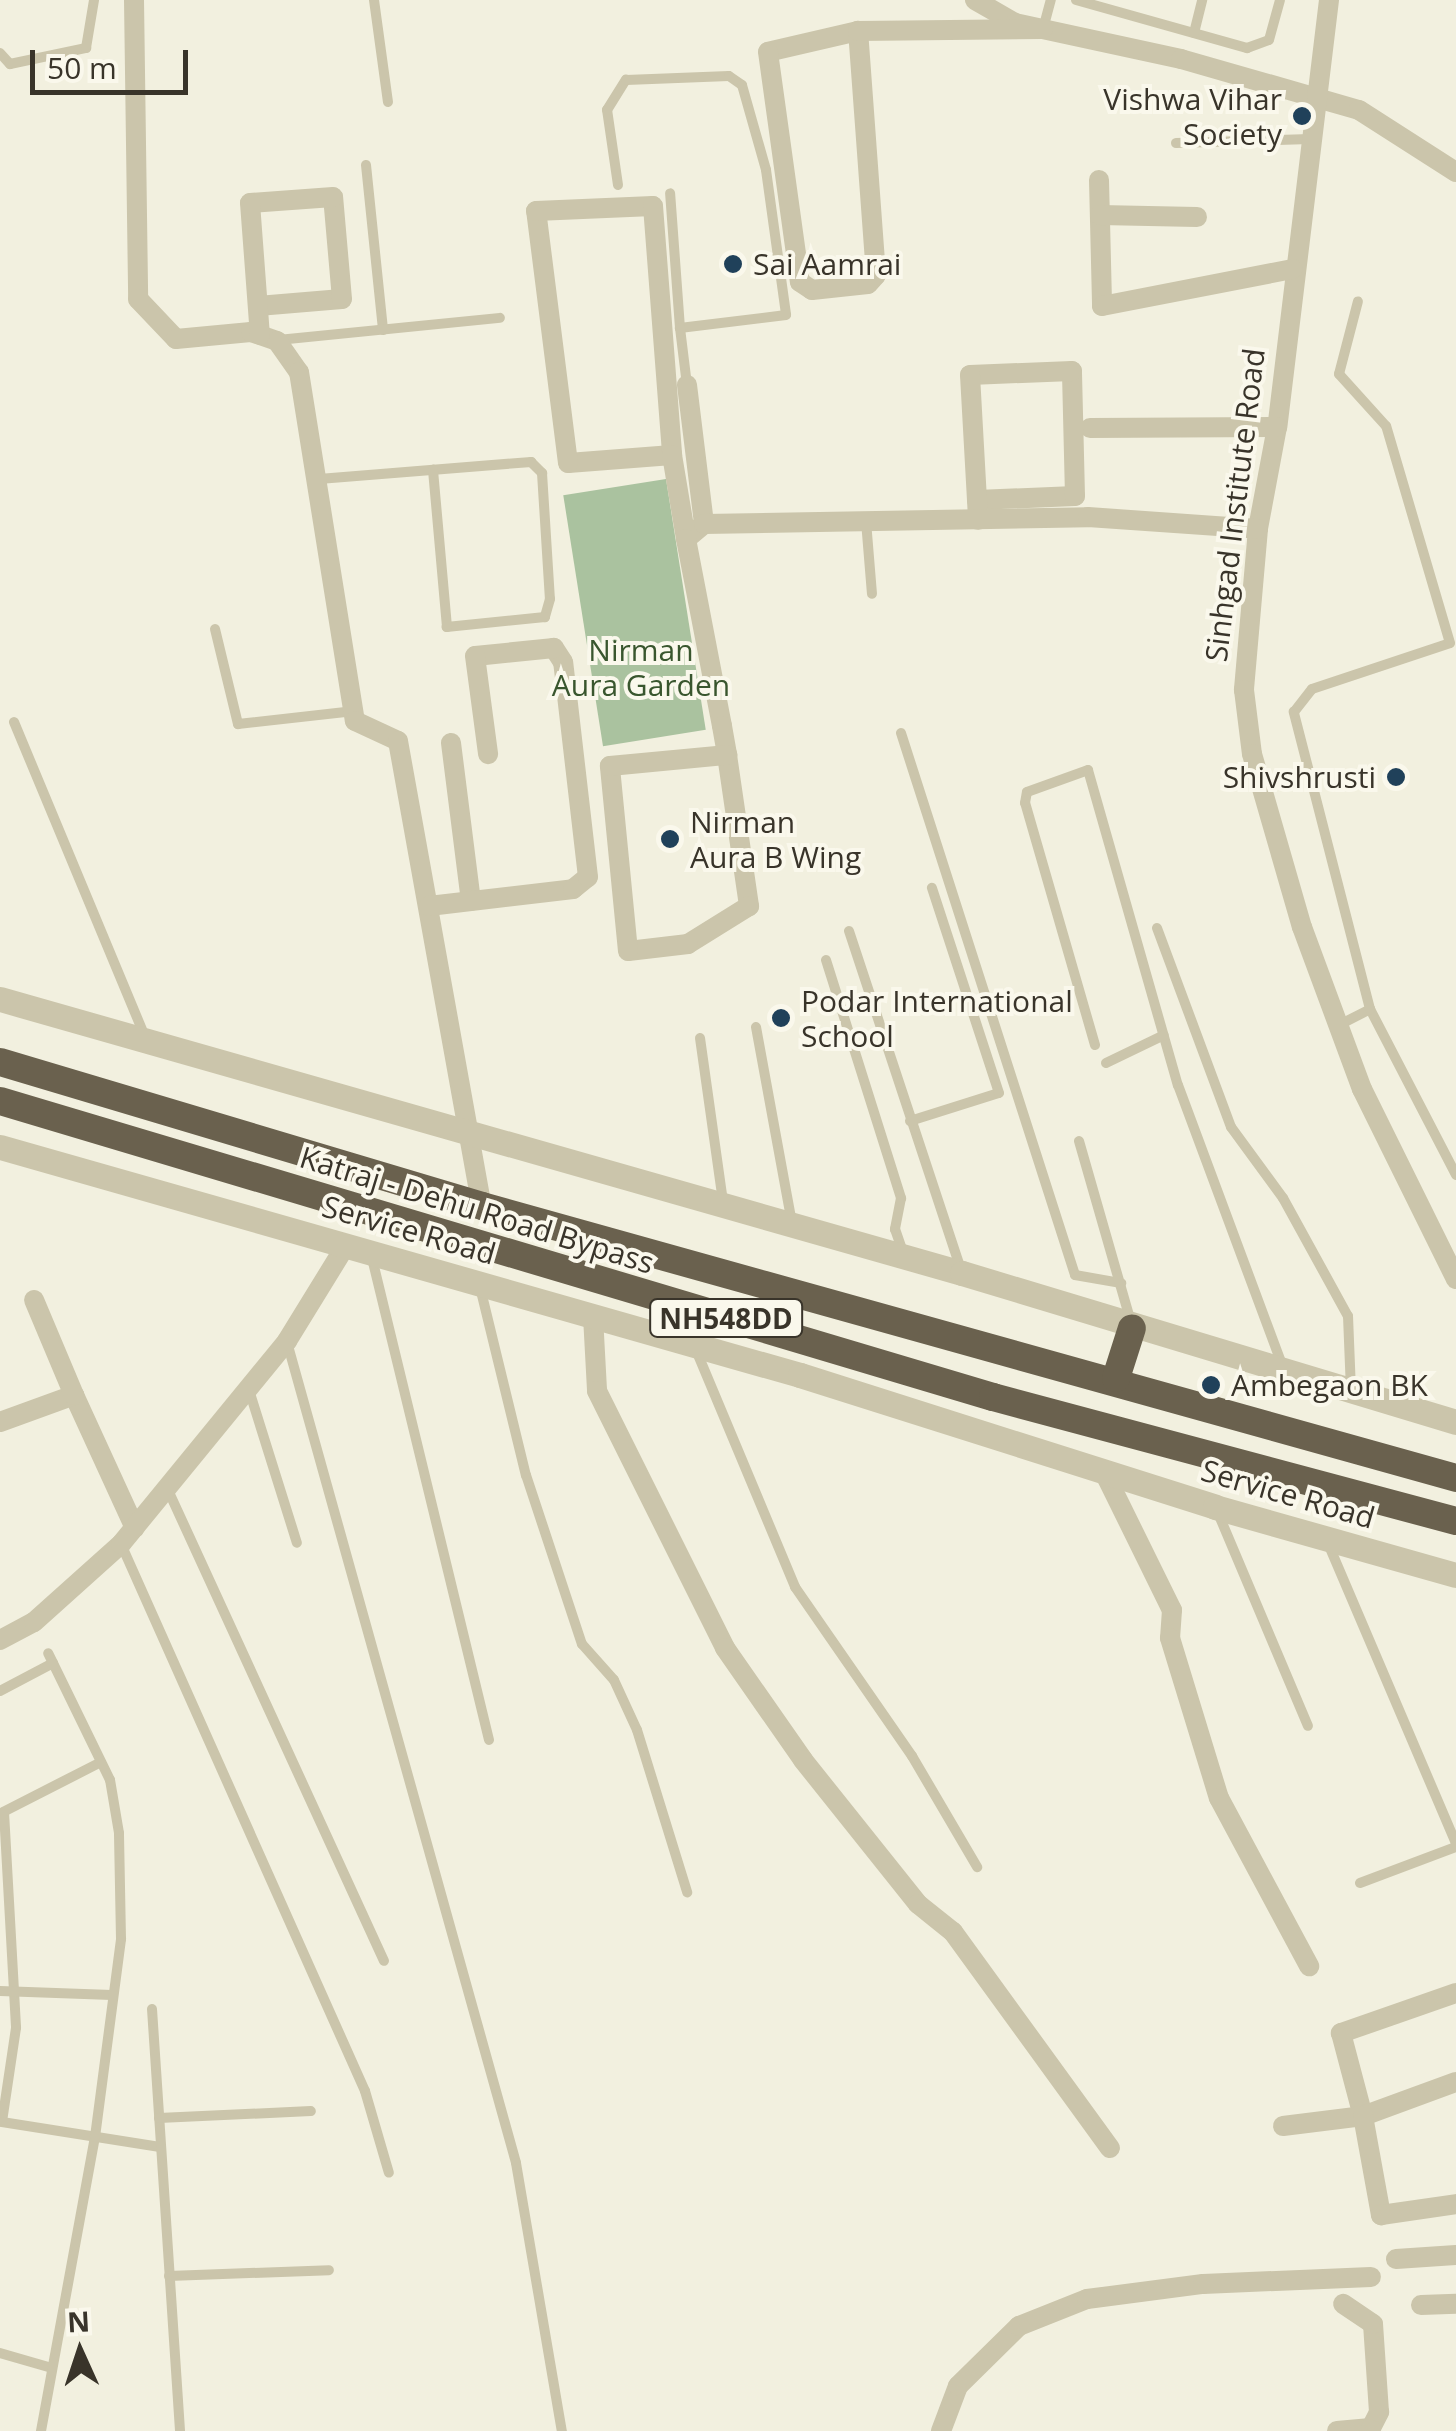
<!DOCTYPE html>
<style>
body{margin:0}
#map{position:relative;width:1456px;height:2431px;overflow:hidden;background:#f2f0df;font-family:"Open Sans",sans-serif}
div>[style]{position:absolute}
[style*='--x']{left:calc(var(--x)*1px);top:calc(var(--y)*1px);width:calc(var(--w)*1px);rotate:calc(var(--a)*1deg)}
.green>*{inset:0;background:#aac29f;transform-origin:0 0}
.service>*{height:10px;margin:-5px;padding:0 5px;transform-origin:5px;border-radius:5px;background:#cbc5ab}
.minor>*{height:20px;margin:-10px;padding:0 10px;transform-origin:10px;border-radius:10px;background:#cbc5ab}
.tertiary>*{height:25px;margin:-12.5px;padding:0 12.5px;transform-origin:12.5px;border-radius:12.5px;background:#cbc5ab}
.trunk>*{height:28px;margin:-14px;padding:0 14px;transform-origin:14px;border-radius:14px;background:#6a614e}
.dots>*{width:28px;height:28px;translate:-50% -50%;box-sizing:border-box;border:5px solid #faf8ec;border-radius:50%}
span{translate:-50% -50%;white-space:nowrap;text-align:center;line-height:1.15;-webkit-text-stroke:8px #faf8ec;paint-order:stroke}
.shield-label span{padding:2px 8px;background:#faf8ec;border:2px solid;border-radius:8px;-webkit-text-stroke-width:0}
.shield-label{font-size:28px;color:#39342a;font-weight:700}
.poi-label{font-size:30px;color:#39342a}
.right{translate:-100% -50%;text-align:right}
.left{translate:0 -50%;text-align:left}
.street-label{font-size:30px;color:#39342a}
.park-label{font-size:30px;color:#39562e}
.north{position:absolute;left:30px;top:2301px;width:100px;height:100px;-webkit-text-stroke:8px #faf8ec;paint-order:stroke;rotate:357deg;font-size:28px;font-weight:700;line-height:40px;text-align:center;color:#39342a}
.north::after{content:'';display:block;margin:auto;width:35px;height:45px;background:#39342a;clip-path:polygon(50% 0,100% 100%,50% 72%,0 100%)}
.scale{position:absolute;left:30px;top:50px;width:158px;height:45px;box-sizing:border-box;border:5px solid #39342a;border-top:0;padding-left:12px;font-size:30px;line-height:35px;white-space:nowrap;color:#39342a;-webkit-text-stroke:8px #faf8ec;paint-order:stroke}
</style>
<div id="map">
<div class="green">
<i style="left:666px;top:479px;width:254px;height:104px;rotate:81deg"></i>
</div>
<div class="service">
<i style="--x:374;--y:0;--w:103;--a:82.2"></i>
<i style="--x:1076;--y:0;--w:178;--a:15.7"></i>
<i style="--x:1247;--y:48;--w:23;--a:-20"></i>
<i style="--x:1269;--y:40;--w:41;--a:-74.6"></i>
<i style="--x:1043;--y:29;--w:30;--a:-75"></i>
<i style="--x:1194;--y:33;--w:34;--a:-76"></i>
<i style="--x:0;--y:53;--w:15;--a:48"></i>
<i style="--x:10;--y:64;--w:78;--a:-11.9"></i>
<i style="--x:86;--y:48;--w:49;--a:-80.5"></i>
<i style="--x:1176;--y:143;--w:134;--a:-1.7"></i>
<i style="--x:366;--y:165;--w:166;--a:84.1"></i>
<i style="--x:618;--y:185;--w:76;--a:-98.3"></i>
<i style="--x:607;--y:110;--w:36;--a:-58"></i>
<i style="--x:626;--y:80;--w:103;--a:-2.2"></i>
<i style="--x:729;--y:76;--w:16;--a:35"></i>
<i style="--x:742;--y:85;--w:88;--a:74.2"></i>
<i style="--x:766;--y:170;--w:146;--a:82.1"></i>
<i style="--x:786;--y:315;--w:107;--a:173"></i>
<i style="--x:680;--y:328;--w:135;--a:-94.2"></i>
<i style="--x:680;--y:328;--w:57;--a:83"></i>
<i style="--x:278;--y:340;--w:223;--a:-5.7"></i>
<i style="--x:319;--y:479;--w:213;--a:-4.6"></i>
<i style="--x:531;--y:462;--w:16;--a:45"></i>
<i style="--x:542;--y:473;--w:126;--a:86.4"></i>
<i style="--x:550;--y:599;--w:19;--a:106"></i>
<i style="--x:545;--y:617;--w:99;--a:174.2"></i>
<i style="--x:447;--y:627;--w:158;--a:-95.1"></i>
<i style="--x:866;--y:521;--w:73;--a:85.3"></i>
<i style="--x:215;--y:629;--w:98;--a:76.4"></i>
<i style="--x:238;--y:724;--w:117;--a:-6.4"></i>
<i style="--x:14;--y:722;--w:340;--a:67.4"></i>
<i style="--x:901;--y:733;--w:569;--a:72.2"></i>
<i style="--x:1075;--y:1275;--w:47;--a:9.9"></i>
<i style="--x:1157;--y:928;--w:212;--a:69.6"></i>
<i style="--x:1231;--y:1127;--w:88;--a:53.8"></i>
<i style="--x:1283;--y:1198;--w:135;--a:61.2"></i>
<i style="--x:1348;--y:1316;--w:74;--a:87.7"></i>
<i style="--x:849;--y:931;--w:354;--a:71.7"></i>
<i style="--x:826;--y:960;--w:250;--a:72.5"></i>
<i style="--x:901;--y:1198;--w:32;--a:101"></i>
<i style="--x:895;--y:1229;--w:24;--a:71"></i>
<i style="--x:1370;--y:1009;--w:187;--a:62.6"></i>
<i style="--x:1339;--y:1025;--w:35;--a:-27"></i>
<i style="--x:1370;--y:1009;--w:307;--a:-104.4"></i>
<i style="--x:1294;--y:712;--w:29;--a:-52"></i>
<i style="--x:1312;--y:689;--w:145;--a:-18.4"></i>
<i style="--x:1450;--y:643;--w:226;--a:-106.4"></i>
<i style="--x:1386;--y:426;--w:70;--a:-132.1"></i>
<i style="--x:1339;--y:374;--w:75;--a:-75.4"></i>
<i style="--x:756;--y:1027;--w:199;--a:79.6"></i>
<i style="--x:700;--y:1038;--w:165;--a:82"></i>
<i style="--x:1095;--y:1045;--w:252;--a:-106.1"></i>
<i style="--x:1025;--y:803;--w:11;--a:-80"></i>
<i style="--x:1027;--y:792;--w:65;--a:-19.8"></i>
<i style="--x:1088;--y:770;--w:328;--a:74.1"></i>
<i style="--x:1178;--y:1085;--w:299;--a:69.6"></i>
<i style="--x:1106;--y:1063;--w:64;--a:-25.8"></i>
<i style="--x:910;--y:1121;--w:93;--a:-17.5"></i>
<i style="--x:999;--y:1093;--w:216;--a:-108.1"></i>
<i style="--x:1079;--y:1141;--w:188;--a:74"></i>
<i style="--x:371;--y:1254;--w:500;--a:76.35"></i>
<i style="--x:480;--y:1287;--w:194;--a:76.3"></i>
<i style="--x:526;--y:1475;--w:178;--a:71.7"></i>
<i style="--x:582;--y:1644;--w:48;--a:48.4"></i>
<i style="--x:614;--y:1680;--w:55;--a:65.3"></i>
<i style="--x:637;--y:1730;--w:170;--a:72.8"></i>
<i style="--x:287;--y:1342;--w:852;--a:74.41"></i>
<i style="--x:516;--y:2163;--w:272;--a:80.3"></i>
<i style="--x:696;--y:1350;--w:257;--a:67.3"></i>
<i style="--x:795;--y:1587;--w:206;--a:55.3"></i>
<i style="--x:912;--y:1756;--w:129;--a:59.6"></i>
<i style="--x:249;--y:1390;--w:160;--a:72.6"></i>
<i style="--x:168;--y:1490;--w:518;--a:65.36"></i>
<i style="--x:1218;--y:1513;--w:231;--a:67.1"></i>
<i style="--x:1327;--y:1541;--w:329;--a:66.9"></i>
<i style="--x:121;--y:1544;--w:599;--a:65.96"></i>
<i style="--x:365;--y:2091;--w:85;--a:73.7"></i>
<i style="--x:0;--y:1691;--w:60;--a:-27.8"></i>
<i style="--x:4;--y:1812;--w:216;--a:86.8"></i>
<i style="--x:16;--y:2028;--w:95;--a:98.5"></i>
<i style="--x:2;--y:2122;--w:160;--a:9"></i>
<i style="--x:1;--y:1813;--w:112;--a:-27"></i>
<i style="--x:1360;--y:1883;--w:103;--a:-20.6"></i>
<i style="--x:0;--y:1991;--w:112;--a:2"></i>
<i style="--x:152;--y:2009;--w:423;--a:86.2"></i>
<i style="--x:159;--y:2118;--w:152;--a:-2.6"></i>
<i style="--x:169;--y:2276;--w:160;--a:-2.1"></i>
<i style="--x:0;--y:2353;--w:54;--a:16.1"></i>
<i style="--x:41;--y:2431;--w:299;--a:-79.6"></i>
<i style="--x:95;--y:2137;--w:200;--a:-82.5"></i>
<i style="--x:121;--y:1939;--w:106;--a:-91.1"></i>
<i style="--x:119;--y:1833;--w:54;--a:-99.6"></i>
<i style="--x:110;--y:1780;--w:141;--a:-116"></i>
</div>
<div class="minor">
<i style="--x:134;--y:0;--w:299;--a:89.2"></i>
<i style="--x:138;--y:299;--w:55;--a:46.5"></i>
<i style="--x:176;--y:339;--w:75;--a:-5.3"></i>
<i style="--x:251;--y:332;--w:28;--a:19"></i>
<i style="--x:277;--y:341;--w:38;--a:55"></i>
<i style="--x:299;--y:372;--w:353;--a:80.9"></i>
<i style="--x:355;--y:721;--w:47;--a:24.9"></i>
<i style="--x:398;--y:741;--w:473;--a:79.8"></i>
<i style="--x:975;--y:0;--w:46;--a:29.9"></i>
<i style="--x:1015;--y:23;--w:170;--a:12.2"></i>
<i style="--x:1181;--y:59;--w:185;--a:16"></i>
<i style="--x:1359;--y:110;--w:115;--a:32.6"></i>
<i style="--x:1329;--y:0;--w:430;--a:96.9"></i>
<i style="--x:1277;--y:427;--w:104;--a:100.6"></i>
<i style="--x:1258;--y:529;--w:162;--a:95"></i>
<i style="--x:1244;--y:690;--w:64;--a:82.9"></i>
<i style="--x:1252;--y:754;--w:180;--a:73.9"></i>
<i style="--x:1302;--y:927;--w:173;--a:69.7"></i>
<i style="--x:1362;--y:1089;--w:212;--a:63.7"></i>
<i style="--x:858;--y:31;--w:92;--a:166.9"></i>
<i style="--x:768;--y:52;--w:232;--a:82.1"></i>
<i style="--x:800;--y:282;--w:14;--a:34"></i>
<i style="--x:812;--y:290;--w:56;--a:-6.1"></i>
<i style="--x:868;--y:284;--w:12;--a:-48"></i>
<i style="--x:876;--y:275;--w:245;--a:-94.2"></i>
<i style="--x:858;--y:31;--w:185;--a:-0.6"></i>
<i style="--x:1099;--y:180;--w:126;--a:88.6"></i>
<i style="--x:1102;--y:306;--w:194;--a:-11"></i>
<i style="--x:1100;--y:215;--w:97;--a:1.2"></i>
<i style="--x:258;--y:306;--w:84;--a:-4.8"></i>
<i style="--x:342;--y:299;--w:102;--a:-95"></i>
<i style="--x:333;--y:197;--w:83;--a:175.9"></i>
<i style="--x:250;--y:203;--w:132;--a:85.7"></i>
<i style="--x:687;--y:385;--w:140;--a:83"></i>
<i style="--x:1090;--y:428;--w:187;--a:-0.3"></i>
<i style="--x:672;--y:455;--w:104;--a:175.6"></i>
<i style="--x:568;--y:463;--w:254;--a:-97.2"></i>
<i style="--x:536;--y:211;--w:117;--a:-2.4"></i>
<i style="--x:653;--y:206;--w:250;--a:85.6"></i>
<i style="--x:672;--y:455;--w:85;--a:80.5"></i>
<i style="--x:977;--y:500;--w:98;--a:-2.3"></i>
<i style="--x:1075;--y:496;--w:125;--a:-91.4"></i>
<i style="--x:1072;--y:371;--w:102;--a:177.8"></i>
<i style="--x:970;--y:375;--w:145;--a:86.8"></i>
<i style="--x:704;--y:524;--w:23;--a:140"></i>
<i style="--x:686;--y:539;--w:190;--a:79.1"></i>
<i style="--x:722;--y:726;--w:29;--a:80"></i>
<i style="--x:727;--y:755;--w:153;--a:81.7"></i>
<i style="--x:749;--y:906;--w:72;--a:148.1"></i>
<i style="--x:688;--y:944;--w:60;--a:173.3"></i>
<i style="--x:628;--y:951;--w:186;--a:-95.6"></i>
<i style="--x:610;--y:766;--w:118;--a:-5.4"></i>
<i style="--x:704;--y:524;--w:384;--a:-1"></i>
<i style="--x:1088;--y:517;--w:170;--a:4"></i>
<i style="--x:451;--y:743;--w:159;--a:82.8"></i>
<i style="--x:429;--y:906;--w:145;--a:-6.7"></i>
<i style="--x:573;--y:889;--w:19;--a:-39"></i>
<i style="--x:588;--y:877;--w:216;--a:-96.6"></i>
<i style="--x:563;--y:662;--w:17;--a:-123"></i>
<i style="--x:554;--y:648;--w:79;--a:174.2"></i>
<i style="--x:475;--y:656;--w:99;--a:82.4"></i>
<i style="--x:593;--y:1316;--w:75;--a:86.9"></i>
<i style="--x:597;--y:1391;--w:287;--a:63.5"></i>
<i style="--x:725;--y:1648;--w:136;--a:55.1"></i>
<i style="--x:803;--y:1760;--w:184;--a:51.4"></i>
<i style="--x:918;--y:1904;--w:45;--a:38.7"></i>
<i style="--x:953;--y:1932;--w:267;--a:54"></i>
<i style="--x:74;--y:1395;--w:146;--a:65.4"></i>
<i style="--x:0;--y:1422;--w:79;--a:-20"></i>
<i style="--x:74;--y:1395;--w:103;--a:-112.8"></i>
<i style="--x:1103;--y:1470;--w:156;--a:63.8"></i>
<i style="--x:1172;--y:1610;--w:28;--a:94"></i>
<i style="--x:1170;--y:1638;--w:167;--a:73"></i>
<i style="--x:1219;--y:1798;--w:191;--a:61.8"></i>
<i style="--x:0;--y:1640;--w:38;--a:-28"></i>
<i style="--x:34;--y:1622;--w:117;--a:-41.9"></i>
<i style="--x:121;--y:1544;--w:262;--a:-50.7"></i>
<i style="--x:287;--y:1341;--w:113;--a:-58.4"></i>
<i style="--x:1456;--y:1993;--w:122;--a:160.8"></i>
<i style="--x:1341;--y:2033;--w:86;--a:75.2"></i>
<i style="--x:1363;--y:2116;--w:99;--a:-20.1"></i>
<i style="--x:1283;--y:2126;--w:81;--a:-7.1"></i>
<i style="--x:1363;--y:2116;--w:101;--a:79.7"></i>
<i style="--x:1381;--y:2215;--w:76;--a:-8.3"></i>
<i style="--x:1396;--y:2259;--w:60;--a:-3.8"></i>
<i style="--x:1421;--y:2305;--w:35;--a:-2"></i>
<i style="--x:941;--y:2431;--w:48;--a:-69.3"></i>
<i style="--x:958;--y:2386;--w:86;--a:-44.5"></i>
<i style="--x:1019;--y:2326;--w:73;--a:-21.7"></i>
<i style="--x:1087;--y:2299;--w:117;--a:-7.4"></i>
<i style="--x:1203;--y:2284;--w:168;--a:-2.4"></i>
<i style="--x:1337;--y:2431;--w:34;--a:-5"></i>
<i style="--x:1371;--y:2428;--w:18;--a:-63"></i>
<i style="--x:1379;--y:2412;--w:88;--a:-93.9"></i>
<i style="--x:1373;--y:2324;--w:36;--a:-146"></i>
</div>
<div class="tertiary">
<i style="--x:0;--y:999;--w:1000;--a:15.9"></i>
<i style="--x:962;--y:1273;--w:516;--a:16.78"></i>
<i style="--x:0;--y:1147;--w:832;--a:15.91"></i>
<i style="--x:800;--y:1375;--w:435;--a:17.6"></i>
<i style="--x:1215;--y:1507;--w:250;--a:15.8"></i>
</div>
<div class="trunk">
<i style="--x:0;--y:1062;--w:503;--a:16.63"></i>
<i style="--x:482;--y:1206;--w:1011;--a:15.6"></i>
<i style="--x:0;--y:1101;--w:1036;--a:16.6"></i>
<i style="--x:993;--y:1397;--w:479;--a:15"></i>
<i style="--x:1116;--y:1378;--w:52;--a:-72.3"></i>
</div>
<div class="dots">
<i style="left:1302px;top:116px;background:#20415a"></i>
<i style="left:733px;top:264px;background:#20415a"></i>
<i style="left:1396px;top:777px;background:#20415a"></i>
<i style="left:670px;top:839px;background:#20415a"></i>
<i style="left:781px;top:1018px;background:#20415a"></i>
<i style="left:1211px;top:1385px;background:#20415a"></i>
</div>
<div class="shield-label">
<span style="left:726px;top:1318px">NH548DD</span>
</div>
<div class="poi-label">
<span class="right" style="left:1282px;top:116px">Vishwa Vihar<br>Society</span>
<span class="left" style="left:753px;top:264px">Sai Aamrai</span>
<span class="right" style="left:1376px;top:777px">Shivshrusti</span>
<span class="left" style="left:690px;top:839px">Nirman<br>Aura B Wing</span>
<span class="left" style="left:801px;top:1018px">Podar International<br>School</span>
<span class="left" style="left:1231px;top:1385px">Ambegaon BK</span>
</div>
<div class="street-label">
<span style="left:1235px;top:505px;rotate:-83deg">Sinhgad Institute Road</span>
<span style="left:477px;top:1210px;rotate:17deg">Katraj - Dehu Road Bypass</span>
<span style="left:409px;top:1230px;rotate:16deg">Service Road</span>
<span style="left:1288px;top:1494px;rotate:16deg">Service Road</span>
</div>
<div class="park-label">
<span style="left:641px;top:667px">Nirman<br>Aura Garden</span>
</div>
<div class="north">N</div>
<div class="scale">50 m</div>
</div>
